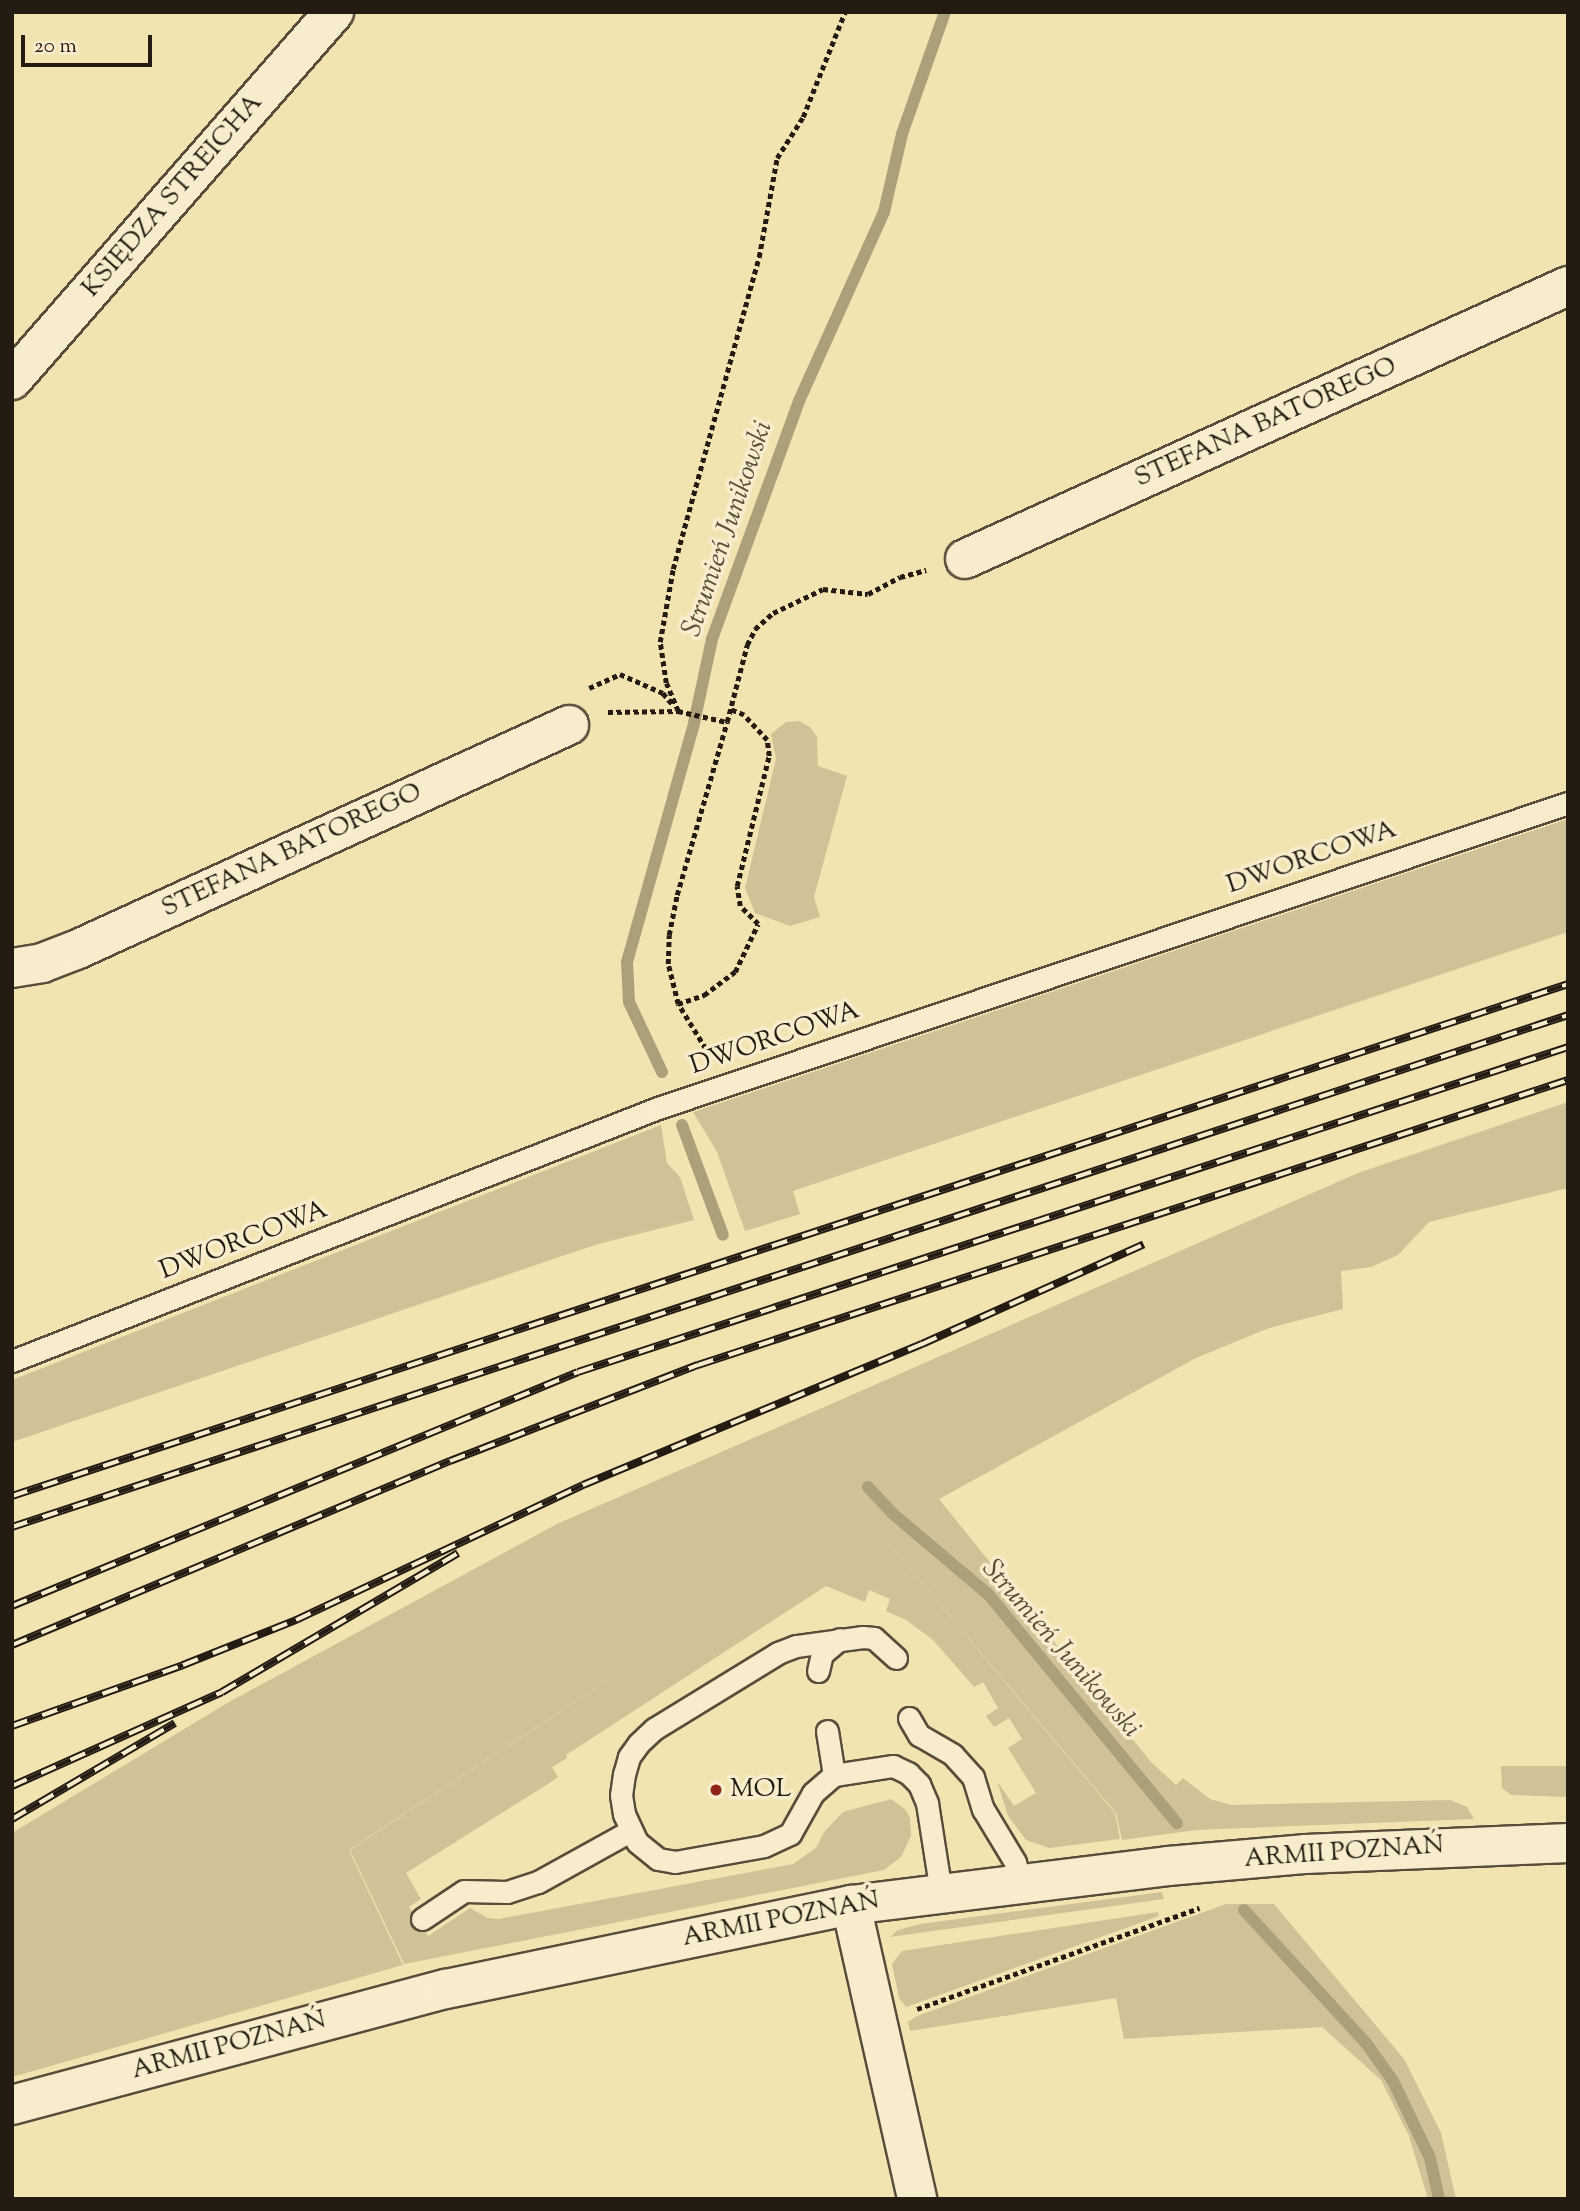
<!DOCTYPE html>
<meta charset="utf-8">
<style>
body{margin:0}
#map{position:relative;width:1580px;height:2211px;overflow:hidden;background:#f2e4b1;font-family:"Sorts Mill Goudy",serif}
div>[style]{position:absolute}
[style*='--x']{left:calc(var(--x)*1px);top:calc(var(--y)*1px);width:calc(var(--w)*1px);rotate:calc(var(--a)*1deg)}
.green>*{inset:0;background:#cfc296}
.stream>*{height:12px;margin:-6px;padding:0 6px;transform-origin:6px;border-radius:6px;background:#aca07b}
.path>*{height:4.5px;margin-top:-2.25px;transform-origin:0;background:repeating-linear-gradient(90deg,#241b13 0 5px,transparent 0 8.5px)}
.roads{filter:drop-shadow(2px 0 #584d3a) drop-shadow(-2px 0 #584d3a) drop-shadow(0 2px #584d3a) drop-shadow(0 -2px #584d3a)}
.lane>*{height:21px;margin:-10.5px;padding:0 10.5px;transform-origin:10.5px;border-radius:10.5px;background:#f7edcc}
.street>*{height:38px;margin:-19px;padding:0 19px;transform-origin:19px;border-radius:19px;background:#f7edcc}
.secondary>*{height:38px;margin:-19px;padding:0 19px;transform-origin:19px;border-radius:19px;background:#f7edcc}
.rail>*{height:8px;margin-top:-4px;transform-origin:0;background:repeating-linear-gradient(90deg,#f7edcc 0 16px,#241b13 0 32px);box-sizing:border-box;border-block:2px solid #241b13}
.dots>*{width:19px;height:19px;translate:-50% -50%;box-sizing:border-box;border:4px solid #f7edcc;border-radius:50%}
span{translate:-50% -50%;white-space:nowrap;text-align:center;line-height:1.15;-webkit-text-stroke:7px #f7edcc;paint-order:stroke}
.street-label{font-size:26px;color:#241b13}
.poi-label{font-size:26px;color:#241b13}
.left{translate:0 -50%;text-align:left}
.water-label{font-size:28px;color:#5a503d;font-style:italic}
.frame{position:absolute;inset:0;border:14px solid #241b13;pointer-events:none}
.scale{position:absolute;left:21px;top:35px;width:131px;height:32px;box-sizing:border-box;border:4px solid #241b13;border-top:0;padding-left:9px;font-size:21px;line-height:24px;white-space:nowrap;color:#241b13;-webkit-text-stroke:5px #f7edcc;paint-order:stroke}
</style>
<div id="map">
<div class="green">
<i style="clip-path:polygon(799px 721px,810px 727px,817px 737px,818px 766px,847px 776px,814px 897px,820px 917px,790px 926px,755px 913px,745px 888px,776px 759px,771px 734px,786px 722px)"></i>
<i style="clip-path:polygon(1568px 819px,1568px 932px,793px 1191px,800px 1214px,745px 1231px,717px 1152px,693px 1112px)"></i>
<i style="clip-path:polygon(1568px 1102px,1568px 1188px,1429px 1222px,1398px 1255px,1371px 1267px,1341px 1271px,1343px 1309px,1269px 1328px,1196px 1358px,939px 1499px,1151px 1762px,1176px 1785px,1183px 1778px,1210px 1799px,1231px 1805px,1450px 1800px,1467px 1807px,1474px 1819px,1197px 1830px,1122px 1840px,1116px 1813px,862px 1512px,1115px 1813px,1120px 1839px,1049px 1848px,1026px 1840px,1008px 1816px,997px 1781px,1014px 1806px,1036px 1793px,1008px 1748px,1022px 1739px,1009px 1718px,994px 1727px,986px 1716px,998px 1708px,983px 1682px,974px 1687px,933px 1640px,906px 1620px,886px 1611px,890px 1599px,869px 1590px,865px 1602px,826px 1586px,566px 1755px,567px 1758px,552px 1767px,558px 1777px,548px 1784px,406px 1873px,421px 1899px,409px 1907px,428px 1936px,470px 1908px,488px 1918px,498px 1919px,793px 1864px,816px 1848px,824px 1832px,843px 1812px,891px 1799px,906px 1810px,910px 1818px,911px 1836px,901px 1857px,884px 1870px,404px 1964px,350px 1850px,655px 1649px,349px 1850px,403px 1965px,12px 2077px,12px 1833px,229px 1702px,557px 1524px,1358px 1173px)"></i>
<i style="clip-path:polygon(661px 1125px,667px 1163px,680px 1177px,694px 1220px,598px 1244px,12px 1442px,12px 1380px)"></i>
<i style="clip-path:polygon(1501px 1766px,1568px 1766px,1568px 1797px,1511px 1795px,1502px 1788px)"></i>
<i style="clip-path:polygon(1162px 1892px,1164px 1899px,890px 1937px,898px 1930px,920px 1924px)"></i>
<i style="clip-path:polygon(1226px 1904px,1274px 1904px,1404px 2059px,1441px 2133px,1456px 2199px,1428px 2199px,1409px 2136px,1381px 2080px,1322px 2027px,1124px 2039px,1116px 1998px,910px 2031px,908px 2022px,917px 2016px)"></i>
<i style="clip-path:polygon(1158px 1912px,1159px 1916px,906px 2007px,899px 1998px,892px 1964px,902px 1951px)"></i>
</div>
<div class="stream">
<i style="--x:662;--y:1072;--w:77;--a:-115.2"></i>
<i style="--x:629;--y:1002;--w:40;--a:-92.9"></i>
<i style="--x:627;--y:962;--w:248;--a:-74.3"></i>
<i style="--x:694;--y:723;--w:86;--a:-77.9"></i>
<i style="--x:712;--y:639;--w:253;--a:-69.9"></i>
<i style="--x:799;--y:401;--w:207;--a:-65.8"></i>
<i style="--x:884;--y:212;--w:80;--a:-77"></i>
<i style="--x:902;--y:134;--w:129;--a:-70.6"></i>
<i style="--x:682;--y:1125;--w:117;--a:69.6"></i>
<i style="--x:868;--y:1487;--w:35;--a:47"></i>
<i style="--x:892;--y:1513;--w:126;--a:40.2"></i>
<i style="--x:988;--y:1594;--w:297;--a:50.5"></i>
<i style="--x:1244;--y:1910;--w:180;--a:47.5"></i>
<i style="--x:1366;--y:2043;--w:47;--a:54.6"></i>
<i style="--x:1393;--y:2081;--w:85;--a:64.3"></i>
<i style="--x:1430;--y:2158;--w:42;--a:77.6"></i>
</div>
<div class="path">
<i style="--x:589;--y:688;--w:34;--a:-24"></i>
<i style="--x:620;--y:674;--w:47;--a:23.8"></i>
<i style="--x:663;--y:693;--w:16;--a:50"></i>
<i style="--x:678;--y:711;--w:30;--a:-113"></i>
<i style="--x:666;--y:683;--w:41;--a:-98.3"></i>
<i style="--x:660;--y:642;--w:74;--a:-79.9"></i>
<i style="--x:673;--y:569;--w:324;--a:-74.6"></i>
<i style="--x:759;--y:257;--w:101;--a:-79.7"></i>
<i style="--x:777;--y:158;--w:49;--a:-57.6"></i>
<i style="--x:803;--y:117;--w:113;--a:-68.2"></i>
<i style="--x:608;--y:712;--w:70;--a:-0.8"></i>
<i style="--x:678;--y:711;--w:50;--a:12.7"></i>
<i style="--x:727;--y:722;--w:80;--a:-75.4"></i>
<i style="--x:747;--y:645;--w:18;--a:-63"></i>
<i style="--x:755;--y:629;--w:24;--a:-42"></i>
<i style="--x:773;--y:613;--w:55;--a:-25.6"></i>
<i style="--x:823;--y:589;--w:45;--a:6.3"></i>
<i style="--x:868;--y:594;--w:36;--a:-28"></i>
<i style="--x:900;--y:577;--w:27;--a:-15"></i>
<i style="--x:678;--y:1004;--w:28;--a:-19"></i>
<i style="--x:704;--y:995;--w:39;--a:-37"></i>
<i style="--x:735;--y:972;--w:53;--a:-64.4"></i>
<i style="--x:758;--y:924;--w:25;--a:-135"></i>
<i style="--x:740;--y:906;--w:20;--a:-99"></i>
<i style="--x:737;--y:886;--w:134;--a:-76.2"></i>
<i style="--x:769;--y:756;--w:16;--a:-97"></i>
<i style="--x:767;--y:740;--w:34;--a:-133"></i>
<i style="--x:744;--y:715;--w:16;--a:-158"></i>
<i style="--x:710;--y:1056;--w:61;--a:-121.6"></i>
<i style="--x:678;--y:1004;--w:41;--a:-104"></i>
<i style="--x:668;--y:964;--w:29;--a:-88"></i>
<i style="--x:669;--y:935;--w:41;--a:-78.7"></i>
<i style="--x:677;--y:895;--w:180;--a:-73.9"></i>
<i style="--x:917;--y:2009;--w:300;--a:-19.7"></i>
</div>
<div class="roads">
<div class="lane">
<i style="--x:12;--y:1361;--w:694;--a:-21.39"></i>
<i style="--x:658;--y:1108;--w:960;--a:-18.53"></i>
<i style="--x:896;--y:1658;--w:30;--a:-138"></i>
<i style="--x:874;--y:1638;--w:11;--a:-175"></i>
<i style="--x:863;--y:1637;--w:68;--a:172.3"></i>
<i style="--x:796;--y:1646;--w:19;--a:159"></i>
<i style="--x:778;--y:1653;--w:145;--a:148.5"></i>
<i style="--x:654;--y:1729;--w:21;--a:137"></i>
<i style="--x:639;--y:1743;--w:17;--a:126"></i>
<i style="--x:629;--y:1757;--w:18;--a:106"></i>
<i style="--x:624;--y:1774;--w:21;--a:98"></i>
<i style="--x:621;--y:1795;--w:19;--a:81"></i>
<i style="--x:624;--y:1814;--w:31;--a:65"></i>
<i style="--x:637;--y:1842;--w:27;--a:39"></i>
<i style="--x:658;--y:1859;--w:17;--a:10"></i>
<i style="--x:675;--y:1862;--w:90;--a:-10.2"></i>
<i style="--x:764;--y:1846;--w:29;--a:-25"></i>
<i style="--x:790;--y:1834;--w:47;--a:-60.7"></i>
<i style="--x:813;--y:1793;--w:28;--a:-41"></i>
<i style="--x:834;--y:1775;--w:60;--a:-8.7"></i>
<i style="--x:893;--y:1766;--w:17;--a:25"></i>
<i style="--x:908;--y:1773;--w:16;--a:45"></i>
<i style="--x:919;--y:1784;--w:21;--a:67"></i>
<i style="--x:927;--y:1803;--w:90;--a:81.1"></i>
<i style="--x:818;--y:1671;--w:17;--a:-77"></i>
<i style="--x:822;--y:1654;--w:23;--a:-40"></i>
<i style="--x:909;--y:1718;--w:20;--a:60"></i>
<i style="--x:919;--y:1735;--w:39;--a:30"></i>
<i style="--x:953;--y:1755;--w:30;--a:48"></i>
<i style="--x:973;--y:1777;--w:34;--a:73"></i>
<i style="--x:983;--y:1809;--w:62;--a:58.9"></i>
<i style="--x:1015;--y:1862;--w:21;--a:76"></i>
<i style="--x:827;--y:1731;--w:45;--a:81"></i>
<i style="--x:422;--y:1919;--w:50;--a:-33.7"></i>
<i style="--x:464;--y:1891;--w:43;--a:1.3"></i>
<i style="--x:507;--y:1892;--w:33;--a:-18"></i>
<i style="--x:538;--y:1882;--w:105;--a:-29"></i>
</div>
<div class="street">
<i style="--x:965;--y:559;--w:662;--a:-24.36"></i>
<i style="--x:12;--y:968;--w:30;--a:-9"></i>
<i style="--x:42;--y:963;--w:36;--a:-21"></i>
<i style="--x:76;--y:950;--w:542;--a:-24.53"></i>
<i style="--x:851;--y:1905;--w:301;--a:77.3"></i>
</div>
<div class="secondary">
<i style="--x:12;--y:380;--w:489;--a:-48.8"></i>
<i style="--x:12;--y:2105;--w:449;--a:-15"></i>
<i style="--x:446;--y:1989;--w:414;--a:-11.7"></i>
<i style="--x:851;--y:1905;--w:319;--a:-7"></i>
<i style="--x:1168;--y:1866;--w:139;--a:-5"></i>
<i style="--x:1306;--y:1854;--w:262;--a:-2.4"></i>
</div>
</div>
<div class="rail">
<i style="--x:12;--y:1496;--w:1638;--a:-18.21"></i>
<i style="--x:12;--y:1527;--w:1638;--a:-18.21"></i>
<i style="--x:12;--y:1606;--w:612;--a:-22.46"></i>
<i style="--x:578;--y:1372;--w:1042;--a:-18.17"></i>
<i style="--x:12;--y:1645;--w:475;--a:-22.8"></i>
<i style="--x:450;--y:1461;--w:266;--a:-21.2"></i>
<i style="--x:698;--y:1365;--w:915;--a:-18.14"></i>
<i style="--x:12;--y:1726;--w:182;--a:-19.6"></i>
<i style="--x:183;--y:1665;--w:122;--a:-21.7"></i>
<i style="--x:296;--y:1620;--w:317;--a:-25.2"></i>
<i style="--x:583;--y:1485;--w:367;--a:-22.6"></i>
<i style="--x:922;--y:1344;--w:243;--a:-24.2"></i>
<i style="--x:12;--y:1786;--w:230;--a:-24.1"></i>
<i style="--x:222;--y:1692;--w:274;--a:-30.5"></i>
<i style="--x:12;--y:1819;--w:189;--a:-30.5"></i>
</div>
<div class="dots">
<i style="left:716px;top:1790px;background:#8f2418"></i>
</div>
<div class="street-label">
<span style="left:173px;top:196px;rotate:-49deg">KSIĘDZA STREICHA</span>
<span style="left:1266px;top:423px;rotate:-24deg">STEFANA BATOREGO</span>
<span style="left:292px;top:851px;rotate:-25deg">STEFANA BATOREGO</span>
<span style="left:1312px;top:858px;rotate:-19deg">DWORCOWA</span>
<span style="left:775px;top:1039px;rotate:-19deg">DWORCOWA</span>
<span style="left:244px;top:1241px;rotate:-21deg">DWORCOWA</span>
<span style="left:1344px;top:1853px;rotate:-4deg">ARMII POZNAŃ</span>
<span style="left:781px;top:1920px;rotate:-11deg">ARMII POZNAŃ</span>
<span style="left:229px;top:2046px;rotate:-15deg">ARMII POZNAŃ</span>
</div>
<div class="poi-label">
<span class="left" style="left:730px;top:1790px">MOL</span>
</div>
<div class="water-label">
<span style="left:728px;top:529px;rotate:-71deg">Strumień Junikowski</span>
<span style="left:1061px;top:1649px;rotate:49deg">Strumień Junikowski</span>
</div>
<div class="frame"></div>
<div class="scale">20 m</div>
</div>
